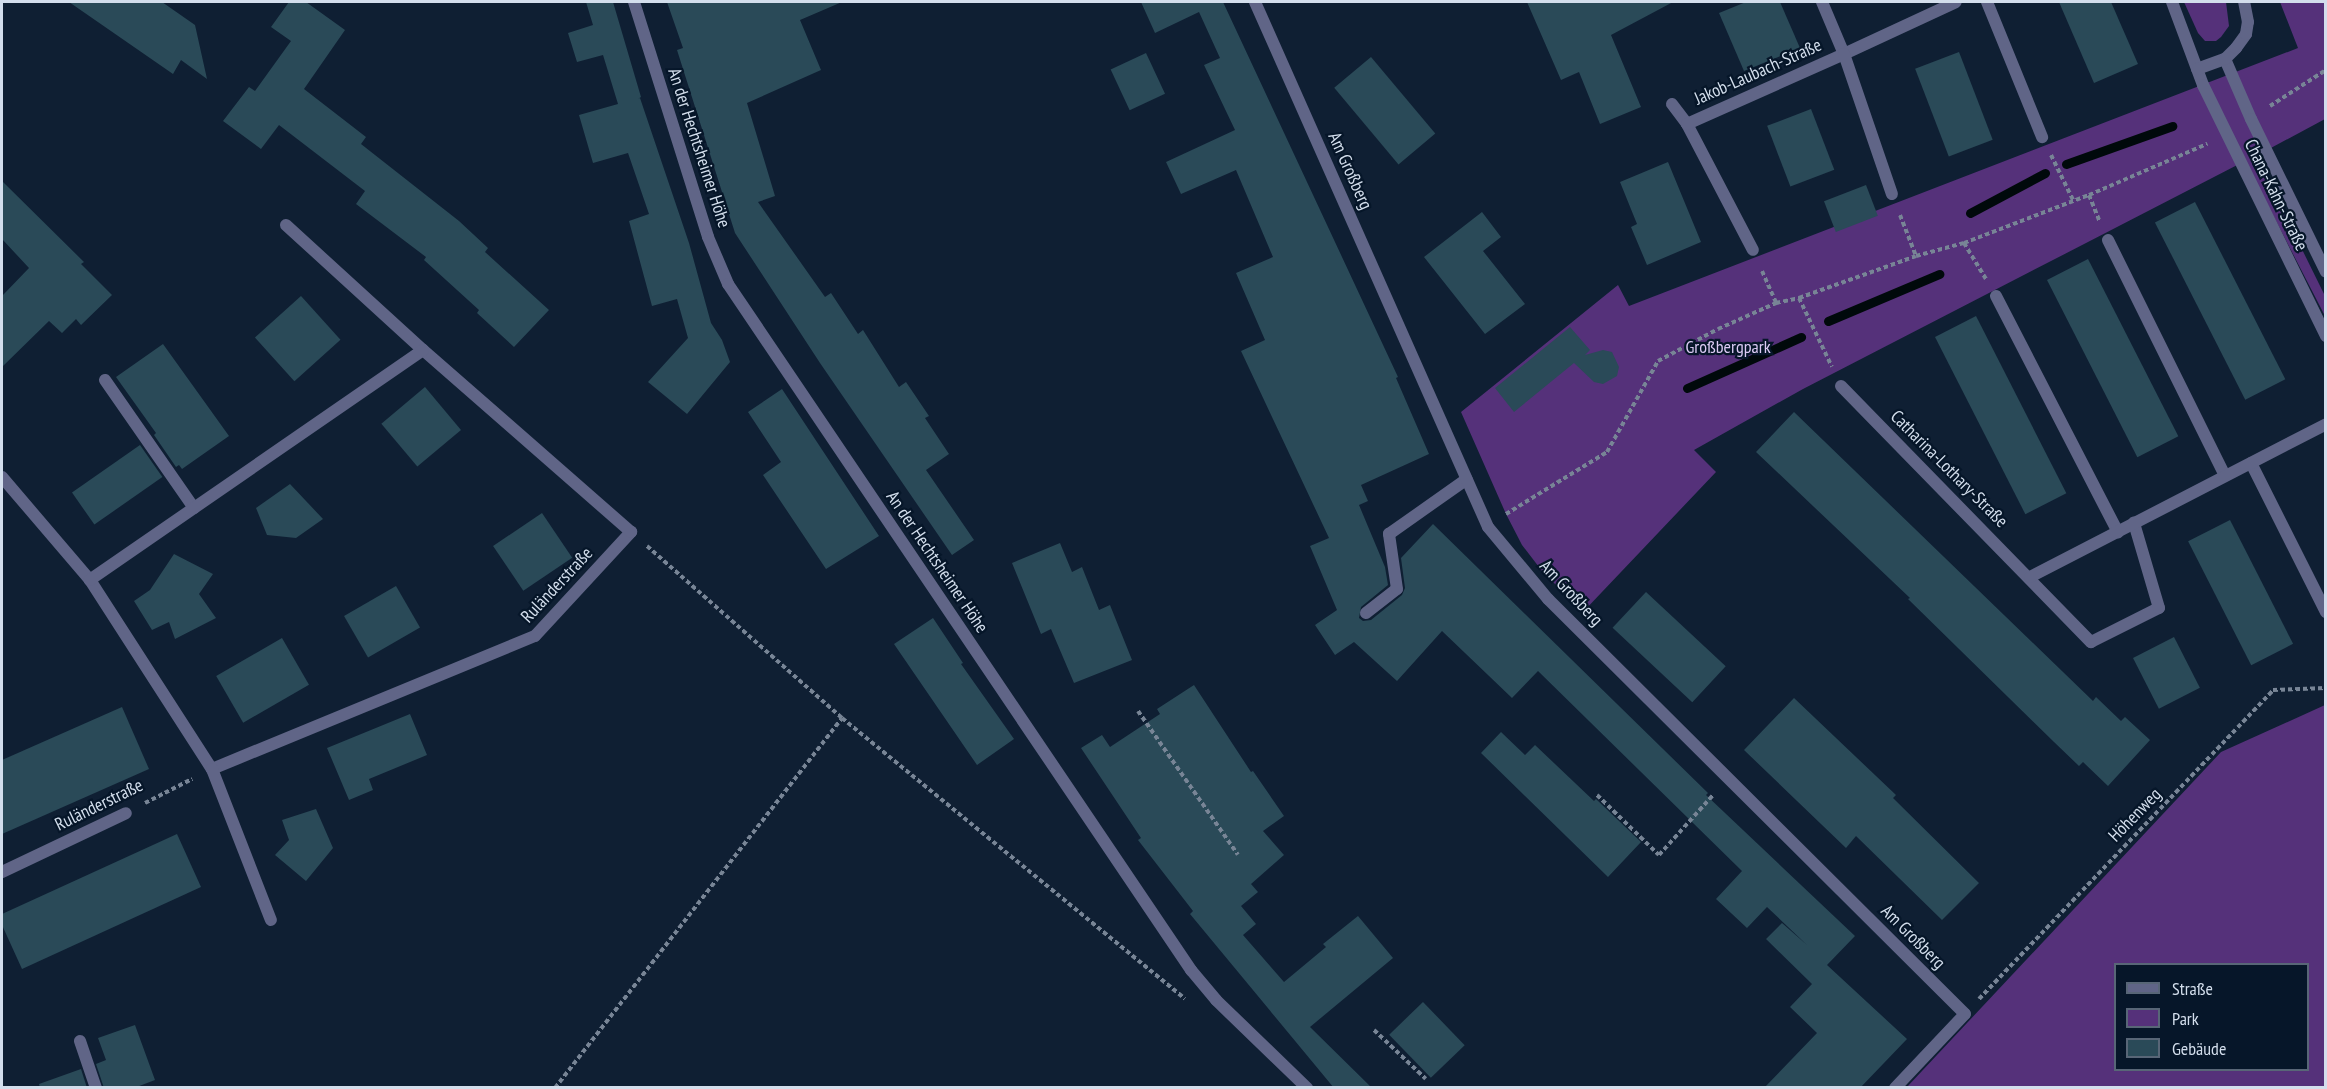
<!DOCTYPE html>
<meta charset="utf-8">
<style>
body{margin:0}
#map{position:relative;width:2327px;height:1089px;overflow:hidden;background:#0f1f33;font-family:"PT Sans Narrow",sans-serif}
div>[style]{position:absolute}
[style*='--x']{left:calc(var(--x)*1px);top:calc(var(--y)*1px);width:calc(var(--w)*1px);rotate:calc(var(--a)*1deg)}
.green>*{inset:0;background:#55317a}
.stream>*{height:9px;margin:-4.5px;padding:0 4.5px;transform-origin:4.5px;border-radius:4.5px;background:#00090b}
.building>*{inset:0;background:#2a4a58;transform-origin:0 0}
.path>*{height:4px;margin-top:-2px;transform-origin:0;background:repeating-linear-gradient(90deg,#788596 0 4.5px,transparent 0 7.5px)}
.lane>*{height:12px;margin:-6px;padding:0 6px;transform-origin:6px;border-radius:6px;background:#606587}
.street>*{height:12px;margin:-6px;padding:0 6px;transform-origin:6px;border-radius:6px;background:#606587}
span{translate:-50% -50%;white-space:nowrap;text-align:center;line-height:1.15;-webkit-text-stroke:4.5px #061629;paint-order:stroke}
.street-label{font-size:18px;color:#d3deec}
.park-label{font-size:18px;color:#dccbf5}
.frame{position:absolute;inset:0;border:3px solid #d3deec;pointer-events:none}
.legend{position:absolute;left:2114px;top:963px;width:195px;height:108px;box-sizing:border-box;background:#061629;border:2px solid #586677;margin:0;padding:8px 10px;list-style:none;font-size:18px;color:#d3deec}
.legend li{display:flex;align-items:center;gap:12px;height:30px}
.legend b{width:30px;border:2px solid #586677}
</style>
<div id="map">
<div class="green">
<i style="clip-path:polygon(2184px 2px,2226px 2px,2229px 26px,2221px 37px,2216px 41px,2205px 41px,2198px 33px)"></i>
<i style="clip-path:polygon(2280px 2px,2325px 2px,2325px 119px,2256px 156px,2325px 296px,2325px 316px,2245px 161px,1803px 389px,1694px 450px,1716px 472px,1583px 612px,1542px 571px,1522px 545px,1506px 514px,1461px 412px,1618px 285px,1629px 306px,2298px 48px)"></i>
<i style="clip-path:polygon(evenodd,2325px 705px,2325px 1087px,1907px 1087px,2221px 752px,2325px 705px,2308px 964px,2308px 1070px,2116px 1070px,2116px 964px,2308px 964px)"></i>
</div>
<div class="stream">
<i style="--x:2066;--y:164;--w:113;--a:-19.7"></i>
<i style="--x:1970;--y:213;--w:85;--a:-28.1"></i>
<i style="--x:1828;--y:321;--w:121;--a:-22.9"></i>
<i style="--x:1687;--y:388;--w:125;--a:-24.1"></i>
</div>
<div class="building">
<i style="clip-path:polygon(69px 2px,162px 2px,195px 25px,207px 79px,181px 60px,173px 74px)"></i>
<i style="clip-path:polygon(289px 2px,306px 2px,345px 30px,304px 89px,366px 137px,361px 144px,459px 221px,488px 248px,485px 252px,549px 310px,514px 347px,477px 313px,479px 310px,424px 260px,426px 257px,356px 204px,365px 191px,279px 125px,261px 149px,223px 121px,249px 87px,255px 91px,291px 41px,271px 27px)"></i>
<i style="clip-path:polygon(586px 2px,613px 2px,641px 97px,638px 99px,640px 98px,689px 243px,711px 323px,722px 340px,730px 362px,687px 414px,648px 382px,688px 338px,677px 299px,652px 306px,629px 221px,649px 214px,628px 153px,593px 163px,579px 115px,618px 104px,603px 55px,577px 62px,568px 33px,593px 25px)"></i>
<i style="clip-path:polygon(667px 2px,842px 2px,800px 20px,821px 70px,747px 103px,775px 196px,758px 202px,825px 297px,831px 293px,858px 334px,863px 330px,899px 387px,906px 382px,929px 416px,925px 418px,949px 454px,926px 470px,974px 540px,952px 555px,820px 363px,735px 233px,677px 50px,683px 48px)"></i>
<i style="clip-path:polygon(1141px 2px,1223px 2px,1398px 377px,1396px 378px,1429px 454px,1361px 485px,1368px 501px,1359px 505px,1385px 567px,1388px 585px,1361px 607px,1359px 618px,1363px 621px,1371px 620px,1402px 595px,1405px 588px,1401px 558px,1433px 524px,1708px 793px,1706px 795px,1855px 936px,1827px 965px,1907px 1039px,1860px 1088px,1764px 1088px,1817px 1033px,1790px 1007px,1812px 984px,1766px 939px,1782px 923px,1807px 945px,1767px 907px,1747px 928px,1716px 899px,1742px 871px,1538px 671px,1512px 698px,1442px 631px,1397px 681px,1354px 642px,1335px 655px,1315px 625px,1337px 610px,1310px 546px,1329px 538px,1241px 351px,1265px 340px,1236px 273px,1273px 257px,1236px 170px,1181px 194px,1166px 162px,1235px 130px,1204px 65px,1220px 58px,1199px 12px,1155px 33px)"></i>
<i style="clip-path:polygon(1527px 2px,1673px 2px,1611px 35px,1641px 107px,1600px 124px,1579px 72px,1561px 80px)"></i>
<i style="clip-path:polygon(1746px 2px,1780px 2px,1800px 48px,1744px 71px,1719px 13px)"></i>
<i style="clip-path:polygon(2059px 2px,2111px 2px,2138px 64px,2094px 83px)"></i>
<i style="left:1959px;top:52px;width:94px;height:47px;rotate:69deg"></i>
<i style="left:1146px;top:53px;width:45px;height:39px;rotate:65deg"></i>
<i style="left:1371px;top:57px;width:100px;height:48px;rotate:50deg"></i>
<i style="left:1811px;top:109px;width:65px;height:47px;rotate:69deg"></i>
<i style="clip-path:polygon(1668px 162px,1701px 242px,1647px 265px,1631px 227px,1637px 224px,1620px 182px)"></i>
<i style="clip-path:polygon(2px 181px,84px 262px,81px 264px,112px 295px,81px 325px,76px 319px,62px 333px,49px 321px,2px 367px,2px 296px,29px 268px,2px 239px)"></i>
<i style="left:1866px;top:185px;width:33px;height:45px;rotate:69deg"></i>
<i style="left:2195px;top:202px;width:199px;height:45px;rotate:63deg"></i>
<i style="clip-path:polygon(1482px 212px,1501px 237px,1483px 251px,1525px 304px,1485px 334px,1424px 257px)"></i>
<i style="left:2088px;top:259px;width:199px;height:46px;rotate:63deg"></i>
<i style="left:301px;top:296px;width:59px;height:62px;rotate:48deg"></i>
<i style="left:1976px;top:316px;width:199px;height:46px;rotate:63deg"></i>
<i style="clip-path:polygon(1570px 327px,1590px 350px,1585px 355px,1603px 350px,1612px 352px,1619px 367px,1617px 376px,1603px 384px,1594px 382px,1574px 363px,1514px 412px,1495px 388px)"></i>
<i style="clip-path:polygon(163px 344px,229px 436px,182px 469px,179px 465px,176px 467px,154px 435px,156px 433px,116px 377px)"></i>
<i style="left:425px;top:387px;width:56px;height:57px;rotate:50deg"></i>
<i style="clip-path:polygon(782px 389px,879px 536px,826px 569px,763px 475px,781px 462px,748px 412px)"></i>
<i style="clip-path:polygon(1794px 412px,2093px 701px,2096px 697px,2121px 721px,2125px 717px,2150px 740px,2108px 786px,2083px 762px,2079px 766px,2054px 742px,1908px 599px,1910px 598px,1756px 452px)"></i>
<i style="left:140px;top:445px;width:39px;height:83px;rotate:55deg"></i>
<i style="clip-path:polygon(290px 484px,323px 519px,296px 538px,267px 535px,256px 508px)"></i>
<i style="left:542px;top:513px;width:54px;height:59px;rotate:56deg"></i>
<i style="left:2230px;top:520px;width:139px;height:47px;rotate:63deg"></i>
<i style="clip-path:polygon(1060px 543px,1072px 572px,1082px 567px,1099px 610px,1110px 605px,1132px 660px,1074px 683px,1051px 629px,1041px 634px,1012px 563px)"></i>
<i style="clip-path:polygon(174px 554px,213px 574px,199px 594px,216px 618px,175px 639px,169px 622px,152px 630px,134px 601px,150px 590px)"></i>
<i style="left:396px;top:586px;width:48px;height:60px;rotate:60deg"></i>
<i style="left:1646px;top:592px;width:109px;height:49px;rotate:43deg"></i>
<i style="clip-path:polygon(933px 618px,963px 663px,961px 664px,1014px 739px,977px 765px,894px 644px)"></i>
<i style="left:2174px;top:637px;width:57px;height:46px;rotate:63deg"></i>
<i style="left:282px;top:638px;width:54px;height:76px;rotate:60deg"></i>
<i style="clip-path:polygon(1194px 685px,1251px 772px,1253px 771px,1284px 816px,1263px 831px,1284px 855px,1251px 884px,1258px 892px,1241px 906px,1256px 924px,1243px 935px,1284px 982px,1326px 947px,1323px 944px,1358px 916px,1393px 958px,1310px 1027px,1372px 1088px,1334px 1088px,1190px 914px,1193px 911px,1138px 840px,1141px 838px,1081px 748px,1102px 735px,1110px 747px,1160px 714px,1157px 709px)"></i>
<i style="clip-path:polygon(1794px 698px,1896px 795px,1893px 798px,1979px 883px,1942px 920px,1856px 836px,1846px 848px,1744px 750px)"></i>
<i style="clip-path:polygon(122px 707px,149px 769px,2px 834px,2px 760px)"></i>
<i style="clip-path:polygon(410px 714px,427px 755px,369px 779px,373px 790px,349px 800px,327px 748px)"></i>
<i style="clip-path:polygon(1501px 732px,1525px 755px,1535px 745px,1594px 801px,1596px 799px,1641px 842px,1608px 877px,1481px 753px)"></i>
<i style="clip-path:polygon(316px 809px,333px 848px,306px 881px,275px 855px,289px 840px,282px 820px)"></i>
<i style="clip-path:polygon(177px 834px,201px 887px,22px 969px,2px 925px,2px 914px)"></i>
<i style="left:1423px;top:1002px;width:60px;height:47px;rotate:46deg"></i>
<i style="clip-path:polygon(135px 1025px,155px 1080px,134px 1088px,104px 1088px,96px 1064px,106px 1060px,98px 1038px)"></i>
<i style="clip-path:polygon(81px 1069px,87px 1088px,40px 1088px,39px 1084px)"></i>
</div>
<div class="path">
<i style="--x:2270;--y:106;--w:67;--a:-32.7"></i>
<i style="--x:2051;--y:155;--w:50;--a:63.9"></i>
<i style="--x:2089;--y:195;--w:29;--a:68"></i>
<i style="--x:1900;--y:215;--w:44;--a:68.7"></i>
<i style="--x:1964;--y:243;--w:42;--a:58.6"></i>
<i style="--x:1762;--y:271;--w:35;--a:66"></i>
<i style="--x:1799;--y:298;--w:76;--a:64.4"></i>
<i style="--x:1506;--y:514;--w:119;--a:-31.5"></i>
<i style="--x:1607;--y:452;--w:104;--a:-60.7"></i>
<i style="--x:1658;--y:361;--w:68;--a:-28.1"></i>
<i style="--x:1718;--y:329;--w:64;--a:-24.1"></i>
<i style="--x:1776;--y:303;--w:24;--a:-12"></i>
<i style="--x:1799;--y:298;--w:124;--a:-19.7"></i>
<i style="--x:1916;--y:256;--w:50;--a:-15.2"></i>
<i style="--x:1964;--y:243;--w:134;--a:-21"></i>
<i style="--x:2089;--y:195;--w:129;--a:-23.4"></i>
<i style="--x:647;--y:546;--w:260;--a:41.4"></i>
<i style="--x:842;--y:718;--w:443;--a:39.3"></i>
<i style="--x:1138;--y:711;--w:175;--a:55.2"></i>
<i style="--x:1597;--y:795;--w:86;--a:44.1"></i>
<i style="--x:1659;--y:855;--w:82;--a:-48"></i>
<i style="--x:145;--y:803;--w:53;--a:-27.1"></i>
<i style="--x:1979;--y:999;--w:427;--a:-46.4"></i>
<i style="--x:2273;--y:690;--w:53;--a:-2.2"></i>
<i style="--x:1374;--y:1030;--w:71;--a:43.3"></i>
<i style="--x:555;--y:1088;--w:468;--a:-52.2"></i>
</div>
<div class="lane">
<i style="--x:105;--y:380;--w:156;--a:55.2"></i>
<i style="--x:1366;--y:613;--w:39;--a:-38"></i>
<i style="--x:1397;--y:589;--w:56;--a:-98.3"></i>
<i style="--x:1389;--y:534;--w:95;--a:-35.2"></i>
<i style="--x:80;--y:1041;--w:50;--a:71.2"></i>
</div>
<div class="street">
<i style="--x:634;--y:2;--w:246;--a:72.5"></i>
<i style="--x:708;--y:237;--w:51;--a:66.9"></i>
<i style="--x:728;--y:284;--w:828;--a:55.98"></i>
<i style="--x:1191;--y:970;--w:39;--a:50"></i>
<i style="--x:1216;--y:1000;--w:127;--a:44"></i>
<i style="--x:1255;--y:2;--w:574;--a:66.07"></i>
<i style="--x:1488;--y:527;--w:94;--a:50.2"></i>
<i style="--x:1548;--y:599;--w:588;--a:44.86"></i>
<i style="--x:1965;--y:1014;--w:102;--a:133.4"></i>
<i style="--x:1822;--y:2;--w:56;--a:67.1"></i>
<i style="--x:1844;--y:54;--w:123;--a:-24.9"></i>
<i style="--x:1987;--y:2;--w:146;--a:67.8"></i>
<i style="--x:2172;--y:2;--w:89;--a:69.5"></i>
<i style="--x:2203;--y:85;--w:280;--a:63.9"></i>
<i style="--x:2225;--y:59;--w:65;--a:66.6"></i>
<i style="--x:2251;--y:119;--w:170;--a:63.9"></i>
<i style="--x:2197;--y:69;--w:30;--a:-20"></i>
<i style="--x:2225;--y:59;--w:16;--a:-45"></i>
<i style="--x:2236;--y:48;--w:17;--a:-54"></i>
<i style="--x:2246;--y:34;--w:12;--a:-81"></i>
<i style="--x:2248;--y:22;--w:20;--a:-101"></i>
<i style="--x:1672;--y:104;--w:25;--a:53"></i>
<i style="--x:1687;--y:124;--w:142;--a:62.4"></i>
<i style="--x:1687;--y:124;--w:172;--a:-24"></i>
<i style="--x:1844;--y:54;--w:148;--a:71.1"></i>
<i style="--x:286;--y:225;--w:185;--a:42.4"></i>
<i style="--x:2108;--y:240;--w:263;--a:63.6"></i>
<i style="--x:1996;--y:296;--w:266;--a:62.7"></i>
<i style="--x:1841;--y:386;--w:358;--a:45.7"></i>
<i style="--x:2091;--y:642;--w:76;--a:-26.6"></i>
<i style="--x:2159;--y:608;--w:89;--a:-106.4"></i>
<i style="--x:2251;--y:463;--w:167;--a:63.3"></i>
<i style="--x:2;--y:477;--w:135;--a:49.5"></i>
<i style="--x:90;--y:580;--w:225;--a:57.2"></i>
<i style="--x:212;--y:769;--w:349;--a:-22.4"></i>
<i style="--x:535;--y:636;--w:142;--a:-47.3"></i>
<i style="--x:631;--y:532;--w:276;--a:-138.8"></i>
<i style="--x:423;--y:350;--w:405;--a:145.4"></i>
<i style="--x:2030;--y:577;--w:333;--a:-27.3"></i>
<i style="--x:212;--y:769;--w:162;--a:68.7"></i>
<i style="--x:2;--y:872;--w:137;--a:-25.4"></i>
</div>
<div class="street-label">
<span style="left:1758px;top:72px;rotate:-24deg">Jakob-Laubach-Straße</span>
<span style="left:699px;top:148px;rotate:72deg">An der Hechtsheimer Höhe</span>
<span style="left:1350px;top:171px;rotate:66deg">Am Großberg</span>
<span style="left:2276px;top:195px;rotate:64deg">Chana-Kahn-Straße</span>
<span style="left:1949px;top:469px;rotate:45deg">Catharina-Lothary-Straße</span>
<span style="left:937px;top:562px;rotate:56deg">An der Hechtsheimer Höhe</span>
<span style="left:557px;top:585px;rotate:-47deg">Ruländerstraße</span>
<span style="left:1571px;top:593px;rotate:47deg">Am Großberg</span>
<span style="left:99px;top:805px;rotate:-26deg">Ruländerstraße</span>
<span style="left:2135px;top:815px;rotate:-46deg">Höhenweg</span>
<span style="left:1913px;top:937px;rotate:45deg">Am Großberg</span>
</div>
<div class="park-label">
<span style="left:1728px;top:347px">Großbergpark</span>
</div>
<div class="frame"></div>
<ul class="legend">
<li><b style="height:8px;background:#606587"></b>Straße</li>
<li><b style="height:16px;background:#55317a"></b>Park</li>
<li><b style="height:16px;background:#2a4a58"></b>Gebäude</li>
</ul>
</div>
